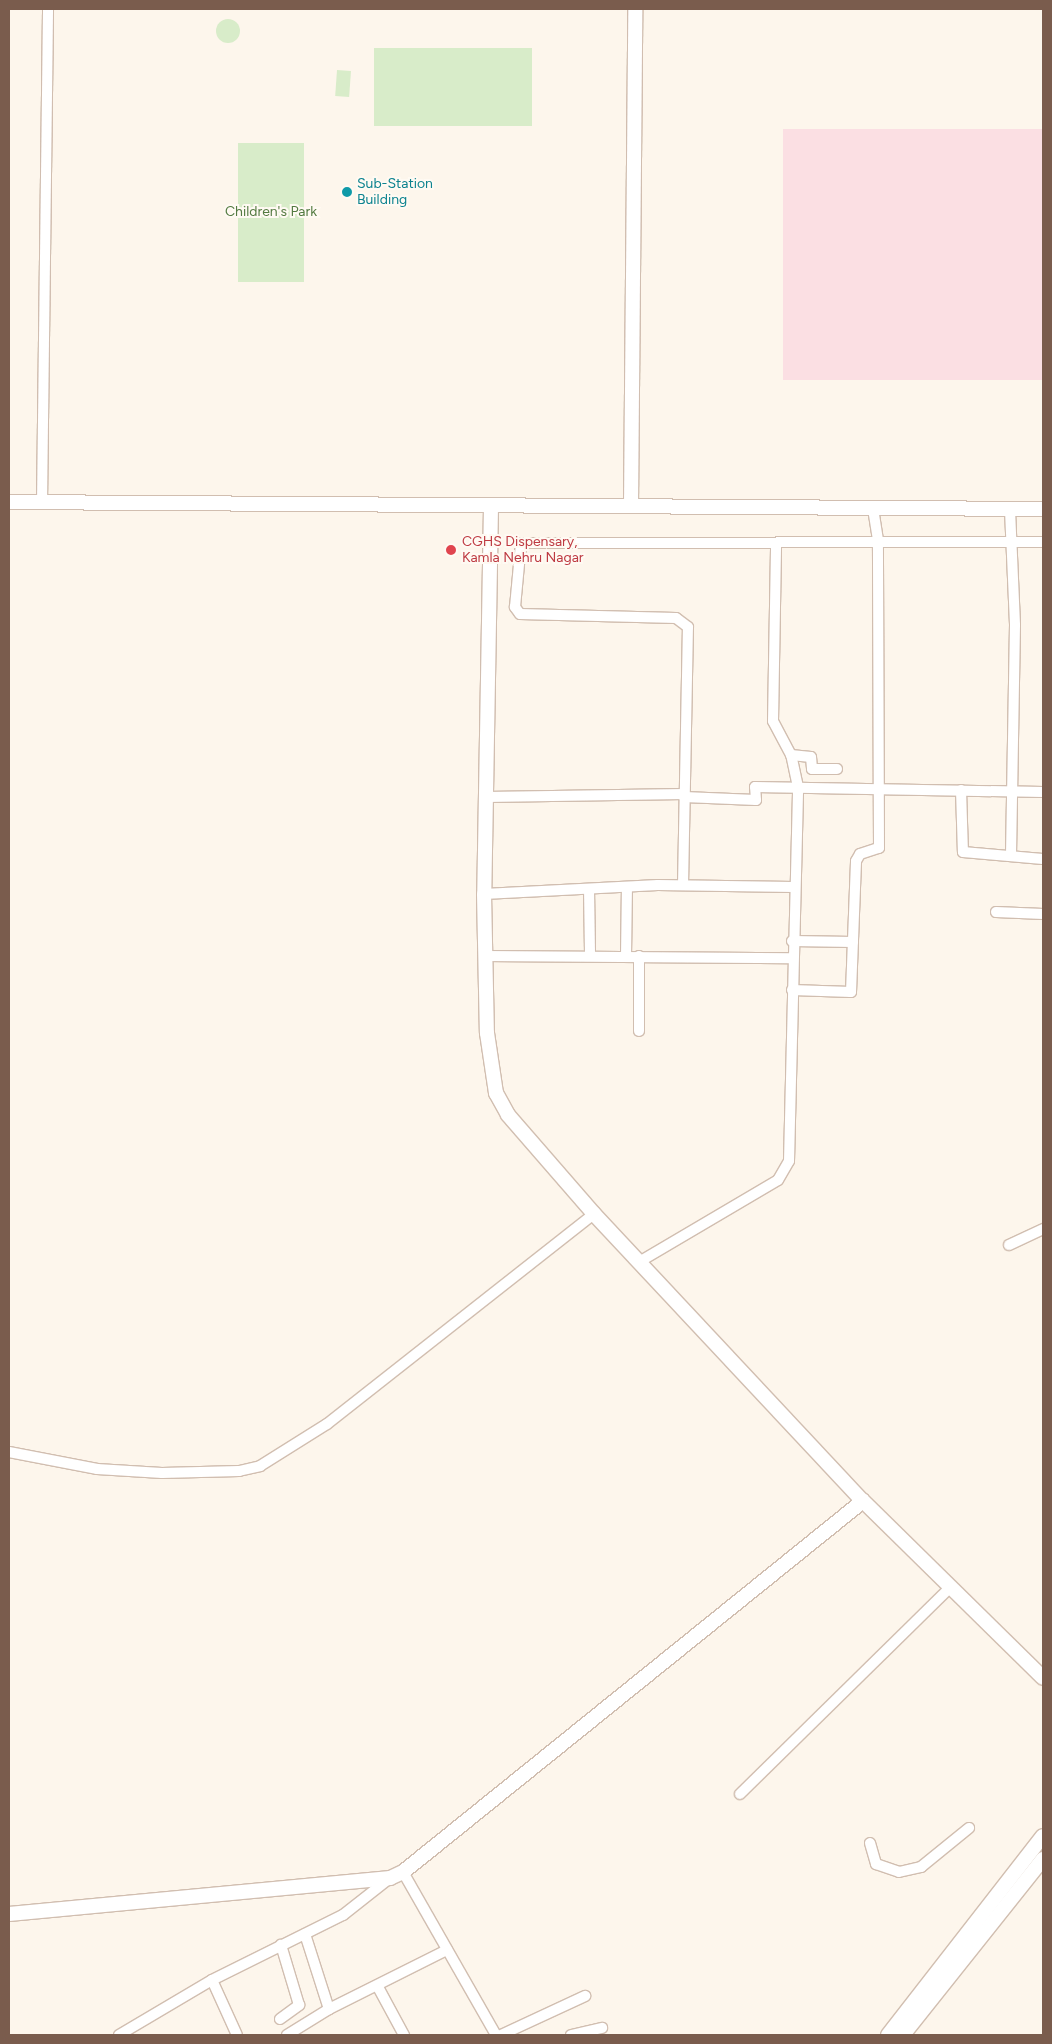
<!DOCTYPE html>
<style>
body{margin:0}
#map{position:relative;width:1052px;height:2044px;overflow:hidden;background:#fdf6ec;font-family:Figtree,sans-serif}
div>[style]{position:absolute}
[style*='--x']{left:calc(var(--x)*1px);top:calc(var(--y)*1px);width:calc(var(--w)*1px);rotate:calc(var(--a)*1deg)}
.medical>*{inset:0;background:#fbdfe3;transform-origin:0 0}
.green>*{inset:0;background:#d8ecc9;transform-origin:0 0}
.round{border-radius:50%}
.roads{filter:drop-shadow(1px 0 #d1beb0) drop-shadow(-1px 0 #d1beb0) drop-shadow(0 1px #d1beb0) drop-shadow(0 -1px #d1beb0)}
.street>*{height:10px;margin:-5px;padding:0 5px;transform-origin:5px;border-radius:5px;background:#fff}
.secondary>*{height:14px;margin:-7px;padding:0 7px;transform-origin:7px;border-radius:7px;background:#fff}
.dots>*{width:14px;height:14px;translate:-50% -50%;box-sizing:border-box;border:2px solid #fffaf3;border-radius:50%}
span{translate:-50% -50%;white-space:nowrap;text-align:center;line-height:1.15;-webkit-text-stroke:4px #fffaf3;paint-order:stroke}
.culture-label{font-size:14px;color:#0d838f}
.left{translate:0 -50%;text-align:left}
.park-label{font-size:14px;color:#537a41}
.health-label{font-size:14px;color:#be3a42}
.frame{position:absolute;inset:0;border:10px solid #7a5c4d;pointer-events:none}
</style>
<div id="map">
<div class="medical">
<i style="left:1043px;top:129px;width:251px;height:260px;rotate:90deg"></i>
</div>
<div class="green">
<i class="round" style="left:216px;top:19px;width:24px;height:24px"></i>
<i style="left:374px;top:48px;width:158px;height:78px"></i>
<i style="left:337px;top:70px;width:14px;height:26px;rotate:4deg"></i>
<i style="left:238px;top:143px;width:66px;height:139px"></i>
</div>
<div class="roads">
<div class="street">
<i style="--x:42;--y:503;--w:494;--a:-89.3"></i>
<i style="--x:1010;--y:510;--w:115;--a:87.5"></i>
<i style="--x:1015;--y:625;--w:231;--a:91"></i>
<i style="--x:791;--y:755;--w:20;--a:6"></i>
<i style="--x:811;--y:757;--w:12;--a:85"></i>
<i style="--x:812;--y:769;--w:25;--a:0"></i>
<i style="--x:961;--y:790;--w:62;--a:88.2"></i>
<i style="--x:963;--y:852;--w:80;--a:5"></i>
<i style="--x:486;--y:797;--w:198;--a:-0.9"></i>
<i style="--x:684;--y:797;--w:72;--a:2.4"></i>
<i style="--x:756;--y:800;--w:13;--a:-94"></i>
<i style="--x:755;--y:787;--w:288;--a:1"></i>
<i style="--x:683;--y:885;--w:258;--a:-88.9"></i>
<i style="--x:688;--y:627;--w:15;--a:-143"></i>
<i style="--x:676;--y:618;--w:156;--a:-178.5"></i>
<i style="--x:520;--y:614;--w:9;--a:-126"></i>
<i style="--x:515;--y:607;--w:64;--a:-84.6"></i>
<i style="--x:521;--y:543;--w:522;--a:-0.11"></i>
<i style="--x:589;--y:889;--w:67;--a:89.1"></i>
<i style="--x:484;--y:894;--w:174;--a:-3"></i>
<i style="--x:658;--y:885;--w:135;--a:0.8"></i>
<i style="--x:996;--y:912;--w:47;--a:2.4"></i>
<i style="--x:792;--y:941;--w:61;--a:0.9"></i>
<i style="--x:485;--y:956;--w:307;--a:0.4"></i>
<i style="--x:626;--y:956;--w:69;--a:-89.2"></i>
<i style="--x:639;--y:956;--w:75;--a:90"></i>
<i style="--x:792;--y:990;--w:59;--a:1.9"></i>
<i style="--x:851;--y:992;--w:131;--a:-87.8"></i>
<i style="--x:856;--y:861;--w:8;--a:-60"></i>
<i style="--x:860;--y:854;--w:20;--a:-18"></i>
<i style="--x:879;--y:848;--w:308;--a:-90.2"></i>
<i style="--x:878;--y:540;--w:31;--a:-99"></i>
<i style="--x:1009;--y:1245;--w:38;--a:-25"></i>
<i style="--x:639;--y:1262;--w:161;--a:-30.5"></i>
<i style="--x:778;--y:1180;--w:22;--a:-60"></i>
<i style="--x:789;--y:1161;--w:374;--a:-88.6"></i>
<i style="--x:798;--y:787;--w:33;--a:-102"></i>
<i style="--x:791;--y:755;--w:38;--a:-118"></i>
<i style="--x:773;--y:721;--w:177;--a:-89"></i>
<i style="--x:9;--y:1452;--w:90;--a:10.9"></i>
<i style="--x:97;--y:1469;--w:65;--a:3.5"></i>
<i style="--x:162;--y:1473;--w:77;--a:-1.5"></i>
<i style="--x:239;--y:1471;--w:22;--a:-13"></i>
<i style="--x:260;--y:1466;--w:79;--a:-32.1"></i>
<i style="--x:327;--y:1424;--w:340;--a:-38.2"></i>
<i style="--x:740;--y:1794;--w:296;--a:-44.5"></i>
<i style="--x:870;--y:1843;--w:22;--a:74"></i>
<i style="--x:876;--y:1864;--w:24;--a:19"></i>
<i style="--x:899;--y:1872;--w:23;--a:-13"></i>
<i style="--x:921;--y:1867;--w:62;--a:-39.1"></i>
<i style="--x:403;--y:1872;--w:188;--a:60.3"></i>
<i style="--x:305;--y:1934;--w:79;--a:72.3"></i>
<i style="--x:212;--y:1980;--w:60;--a:65.6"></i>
<i style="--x:378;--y:1987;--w:55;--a:61.6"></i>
<i style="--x:280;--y:2019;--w:24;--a:-36"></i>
<i style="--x:299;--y:2005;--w:63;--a:-106.7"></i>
<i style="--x:119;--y:2035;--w:108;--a:-30.6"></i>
<i style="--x:212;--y:1980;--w:146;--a:-26.4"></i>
<i style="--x:343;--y:1915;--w:60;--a:-38.2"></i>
<i style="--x:287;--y:2035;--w:49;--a:-31.8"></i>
<i style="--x:329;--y:2009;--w:132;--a:-26.6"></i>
<i style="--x:501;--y:2035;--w:93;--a:-24.9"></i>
<i style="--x:571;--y:2035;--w:32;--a:-13"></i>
</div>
<div class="secondary">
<i style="--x:9;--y:502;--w:1034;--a:0.39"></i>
<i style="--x:631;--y:506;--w:497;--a:-89.5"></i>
<i style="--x:491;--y:507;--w:387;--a:91"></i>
<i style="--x:484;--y:894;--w:139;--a:88.8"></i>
<i style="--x:487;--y:1033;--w:61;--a:81.5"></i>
<i style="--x:496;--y:1093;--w:25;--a:61"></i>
<i style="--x:508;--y:1115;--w:131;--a:49"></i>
<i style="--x:594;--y:1214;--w:393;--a:46.9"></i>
<i style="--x:863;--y:1501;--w:252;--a:44.5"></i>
<i style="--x:9;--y:1914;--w:383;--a:-5.4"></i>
<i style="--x:390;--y:1878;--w:14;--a:-25"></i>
<i style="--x:403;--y:1872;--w:591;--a:-38.89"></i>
<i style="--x:888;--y:2035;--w:252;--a:-52.1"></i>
<i style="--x:903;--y:2035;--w:225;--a:-51.5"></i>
</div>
</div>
<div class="dots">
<i style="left:347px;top:192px;background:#0f9aa8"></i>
<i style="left:451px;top:550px;background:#e0444e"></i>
</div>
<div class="culture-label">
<span class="left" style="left:357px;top:192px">Sub-Station<br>Building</span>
</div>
<div class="park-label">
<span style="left:271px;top:212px">Children's Park</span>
</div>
<div class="health-label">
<span class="left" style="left:462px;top:550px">CGHS Dispensary,<br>Kamla Nehru Nagar</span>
</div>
<div class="frame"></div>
</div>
